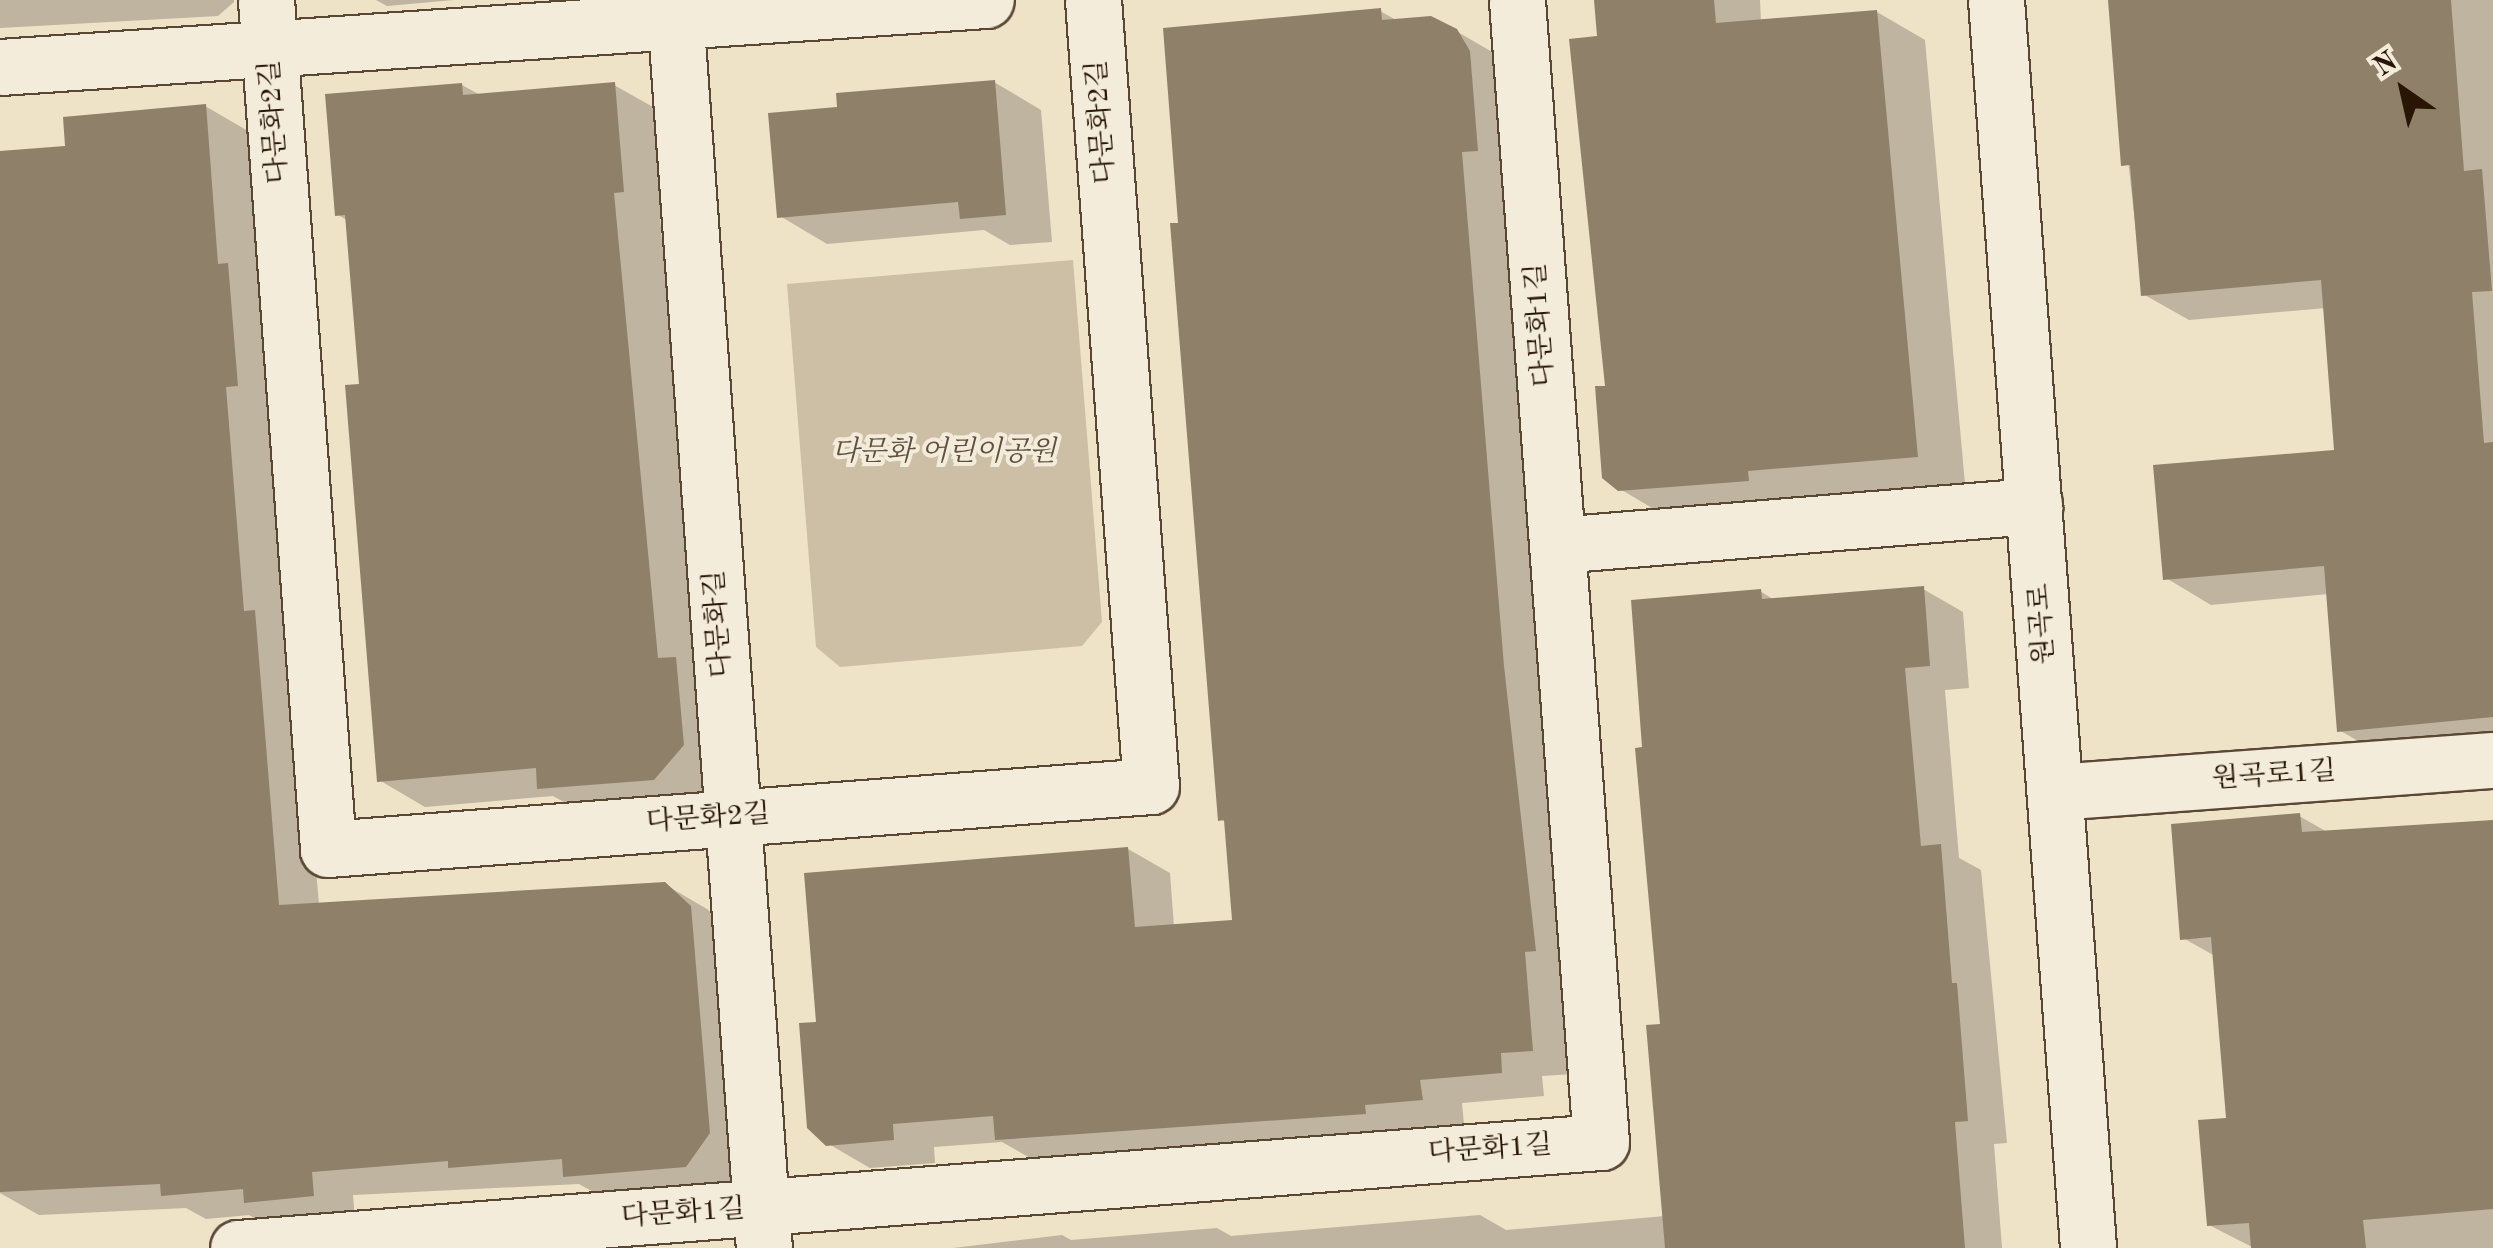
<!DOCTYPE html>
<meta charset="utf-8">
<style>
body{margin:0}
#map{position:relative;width:2493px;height:1248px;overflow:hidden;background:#eee2c7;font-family:"Old Standard TT","Noto Serif KR",serif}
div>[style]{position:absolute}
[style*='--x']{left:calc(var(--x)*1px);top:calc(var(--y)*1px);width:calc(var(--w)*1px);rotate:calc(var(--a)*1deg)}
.green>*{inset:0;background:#ccbfa6}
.shadow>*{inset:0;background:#0003}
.building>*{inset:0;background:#8f8069}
.roads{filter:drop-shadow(2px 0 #5a4835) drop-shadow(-2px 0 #5a4835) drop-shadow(0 2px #5a4835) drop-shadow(0 -2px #5a4835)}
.minor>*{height:55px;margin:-27.5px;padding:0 27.5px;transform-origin:27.5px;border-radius:27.5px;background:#f4ecdb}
span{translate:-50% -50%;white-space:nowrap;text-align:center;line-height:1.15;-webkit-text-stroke:8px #f4ecdb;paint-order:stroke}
.street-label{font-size:28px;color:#281504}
.park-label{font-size:28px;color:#61503d;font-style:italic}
.north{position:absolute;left:2353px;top:40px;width:100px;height:100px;-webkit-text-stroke:8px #f4ecdb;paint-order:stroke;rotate:326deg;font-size:28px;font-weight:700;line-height:40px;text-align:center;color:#281504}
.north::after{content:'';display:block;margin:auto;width:35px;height:45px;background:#281504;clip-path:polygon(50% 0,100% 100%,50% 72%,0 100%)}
</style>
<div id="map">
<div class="green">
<i style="clip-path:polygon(1073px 260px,1102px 622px,1082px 646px,840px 667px,816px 647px,787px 284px)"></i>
</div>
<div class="shadow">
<i style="clip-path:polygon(0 0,234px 0,234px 2px,218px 16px,0 28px)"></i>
<i style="clip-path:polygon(376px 0,454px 0,387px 6px)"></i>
<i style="clip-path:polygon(1597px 0,1760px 0,1761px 22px,1877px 12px,1925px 40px,1965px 484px,1796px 497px,1796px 508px,1669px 518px,1620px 489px,1608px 388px)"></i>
<i style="clip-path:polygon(2110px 0,2493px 0,2493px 746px,2384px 756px,2339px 730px,2328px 594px,2211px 605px,2166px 578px,2337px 452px,2326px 308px,2189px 320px,2143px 294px)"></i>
<i style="clip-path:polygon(1380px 11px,1398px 21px,1456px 31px,1499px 56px,1574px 1074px,1542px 1076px,1544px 1096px,1462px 1103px,1464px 1124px,1406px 1128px,1407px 1137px,1039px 1163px,1002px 1142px,934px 1147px,935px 1163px,870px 1168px,827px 1143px,818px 1024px,1128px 849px,1170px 873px,1174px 927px,1235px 922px,1227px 823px,1220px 819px,1181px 225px)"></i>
<i style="clip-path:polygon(994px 82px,1041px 110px,1052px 242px,1010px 245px,984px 230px,827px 244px,780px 216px,840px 109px)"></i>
<i style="clip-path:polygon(462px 85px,482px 96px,614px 85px,660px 111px,669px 217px,660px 218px,702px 675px,729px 771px,700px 805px,586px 814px,553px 796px,425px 807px,379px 780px,362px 386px,348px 221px,337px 214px)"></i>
<i style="clip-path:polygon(205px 106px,248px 131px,260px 284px,279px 409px,268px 410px,286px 630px,297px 637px,319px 905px,664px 884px,707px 909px,733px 933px,752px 1158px,729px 1190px,608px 1200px,579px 1184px,353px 1195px,356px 1234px,290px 1239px,249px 1215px,206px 1219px,186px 1208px,39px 1215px,0 1193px,0 154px,68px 148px)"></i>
<i style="clip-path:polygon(1923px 589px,1963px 612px,1969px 688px,1945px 690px,1959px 858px,1981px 870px,2007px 1143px,1994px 1144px,2002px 1248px,953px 1248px,1062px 1235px,1071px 1240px,1217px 1228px,1231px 1236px,1480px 1215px,1506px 1230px,1665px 1216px,1663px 1026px,1645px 750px,1760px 591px,1776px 601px)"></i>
<i style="clip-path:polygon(2299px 816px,2329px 833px,2493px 823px,2493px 1248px,2254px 1248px,2209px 1225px,2228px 1120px,2215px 956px,2183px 938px)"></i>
</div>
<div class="building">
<i style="clip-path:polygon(1594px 0,1714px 0,1716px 23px,1877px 10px,1918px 457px,1748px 471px,1749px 481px,1618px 491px,1602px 478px,1595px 386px,1605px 386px,1569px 39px,1597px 36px)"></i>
<i style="clip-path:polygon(2108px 0,2451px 0,2464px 171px,2482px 169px,2492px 291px,2472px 292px,2484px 443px,2493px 442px,2493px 717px,2337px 732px,2324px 566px,2163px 580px,2153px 465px,2334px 450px,2321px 280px,2141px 296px,2130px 165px,2121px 166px)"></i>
<i style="clip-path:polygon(1381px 8px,1382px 20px,1431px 16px,1457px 29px,1470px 51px,1478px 151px,1462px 152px,1504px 666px,1536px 951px,1525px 952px,1533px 1051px,1501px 1053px,1502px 1073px,1420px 1080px,1423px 1100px,1365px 1105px,1366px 1114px,995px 1140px,993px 1116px,893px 1124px,894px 1140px,826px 1146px,807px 1128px,799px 1023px,816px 1022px,804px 873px,1128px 847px,1135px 927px,1232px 920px,1224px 820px,1218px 821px,1170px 223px,1178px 223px,1163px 28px)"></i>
<i style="clip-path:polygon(995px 80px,1006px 215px,960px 219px,958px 202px,777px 218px,768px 113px,837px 107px,836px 93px)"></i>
<i style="clip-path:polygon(615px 82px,624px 192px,614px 193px,658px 658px,676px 657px,684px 745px,654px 780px,537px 789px,536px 768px,377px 782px,345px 385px,359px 384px,345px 215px,335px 216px,325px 94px,462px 83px,463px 95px)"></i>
<i style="clip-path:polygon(206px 104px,218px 264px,228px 263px,238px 386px,226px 387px,244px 611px,255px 610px,279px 905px,665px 882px,691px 906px,710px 1133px,686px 1167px,563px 1177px,562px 1159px,448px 1168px,448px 1161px,312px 1172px,314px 1196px,244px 1203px,243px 1189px,161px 1196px,160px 1184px,0 1192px,0 151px,65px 146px,63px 117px)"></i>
<i style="clip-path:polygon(1924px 586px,1930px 666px,1905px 668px,1921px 846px,1941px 844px,1952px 983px,1957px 983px,1968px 1121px,1955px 1122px,1965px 1248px,1665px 1248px,1646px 1025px,1660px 1024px,1635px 748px,1642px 747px,1631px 600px,1761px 589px,1762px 599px)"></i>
<i style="clip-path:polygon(2300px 813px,2302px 832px,2493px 820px,2493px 1209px,2363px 1220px,2366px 1248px,2251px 1248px,2249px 1223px,2207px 1226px,2198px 1120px,2226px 1118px,2211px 937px,2180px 940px,2171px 824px)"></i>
</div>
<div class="roads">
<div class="minor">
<i style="--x:266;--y:0;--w:851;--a:85.82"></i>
<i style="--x:328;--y:849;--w:825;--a:-4.38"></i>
<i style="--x:1151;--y:786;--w:788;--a:-94.22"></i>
<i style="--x:674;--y:0;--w:1251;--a:85.88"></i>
<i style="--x:1996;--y:0;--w:1251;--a:85.78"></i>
<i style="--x:0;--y:67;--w:988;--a:-3.89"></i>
<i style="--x:1557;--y:545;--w:479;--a:-4.7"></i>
<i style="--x:2055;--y:792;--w:439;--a:-4.2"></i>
<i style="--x:238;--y:1248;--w:1367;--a:-4.45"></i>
<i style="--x:1601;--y:1142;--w:1145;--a:-94.21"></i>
</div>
</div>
<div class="street-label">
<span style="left:275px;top:122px;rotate:-94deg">다문화2길</span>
<span style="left:1102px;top:122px;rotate:-94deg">다문화2길</span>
<span style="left:1541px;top:325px;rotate:-94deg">다문화1길</span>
<span style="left:719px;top:624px;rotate:-94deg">다문화길</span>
<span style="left:2043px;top:624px;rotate:-94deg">원곡로</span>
<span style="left:2274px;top:776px;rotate:-4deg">원곡로1길</span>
<span style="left:708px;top:819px;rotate:-4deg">다문화2길</span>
<span style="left:1490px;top:1150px;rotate:-4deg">다문화1길</span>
<span style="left:683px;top:1214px;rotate:-4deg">다문화1길</span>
</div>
<div class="park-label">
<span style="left:944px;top:453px">다문화 어린이공원</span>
</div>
<div class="north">N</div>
</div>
